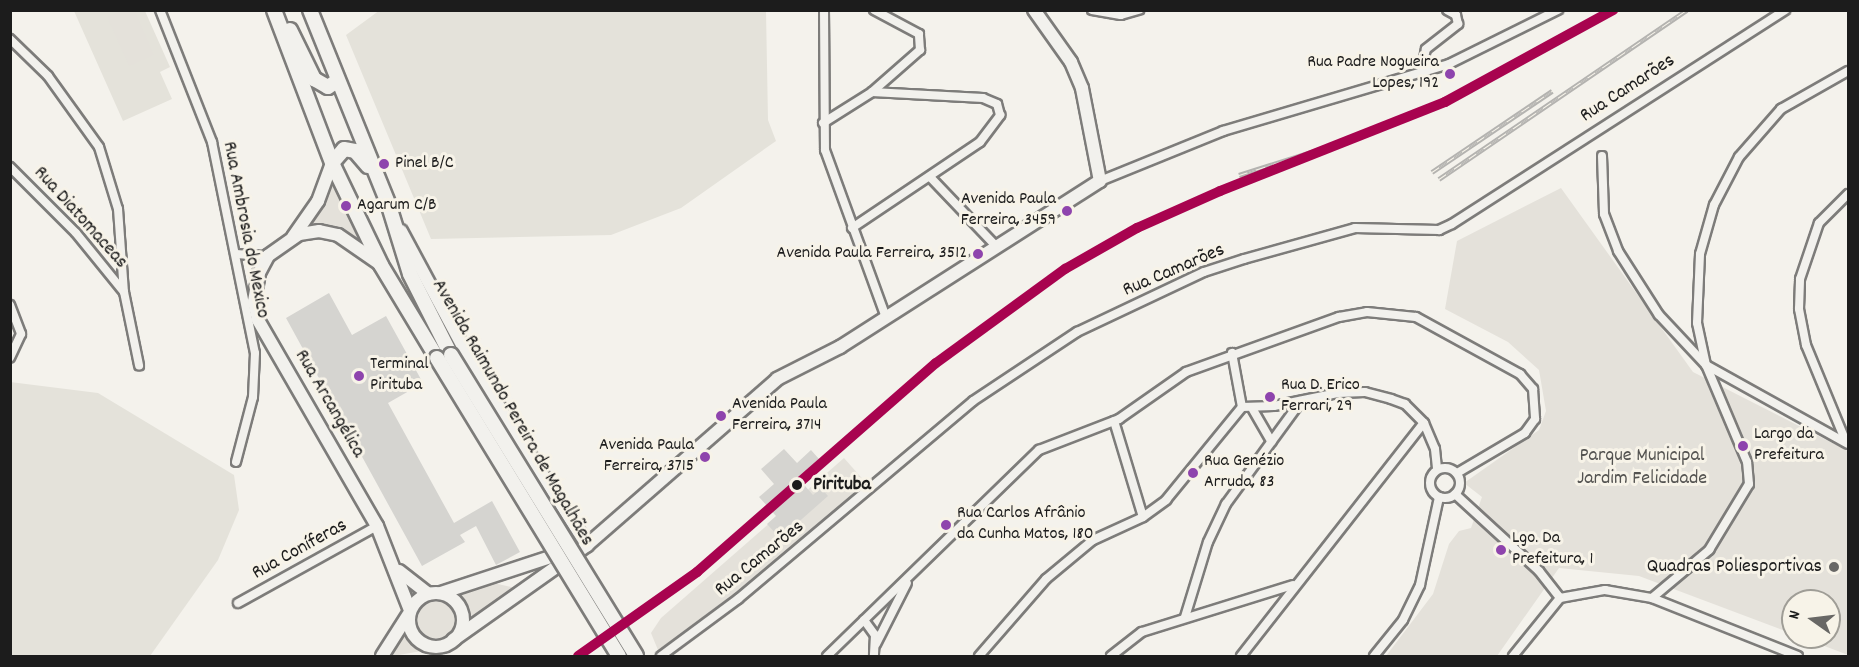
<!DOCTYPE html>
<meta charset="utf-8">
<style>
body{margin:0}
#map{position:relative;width:1859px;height:667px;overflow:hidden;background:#f4f2ec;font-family:Dekko,sans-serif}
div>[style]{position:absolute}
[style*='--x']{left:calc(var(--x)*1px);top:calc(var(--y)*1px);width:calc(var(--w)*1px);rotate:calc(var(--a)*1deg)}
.built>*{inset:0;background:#e4e2da}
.green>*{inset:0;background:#e4e1da}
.round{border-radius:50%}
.building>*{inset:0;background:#d5d4d0}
.roads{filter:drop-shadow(2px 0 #7d7c7a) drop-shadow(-2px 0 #7d7c7a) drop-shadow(0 2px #7d7c7a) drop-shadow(0 -2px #7d7c7a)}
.street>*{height:8px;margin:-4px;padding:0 4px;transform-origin:4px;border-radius:4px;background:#f2f1ed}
.street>.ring{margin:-4px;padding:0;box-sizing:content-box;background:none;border:8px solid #f2f1ed;border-radius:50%}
.secondary>*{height:12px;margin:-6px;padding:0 6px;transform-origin:6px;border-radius:6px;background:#f2f1ed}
.secondary>.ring{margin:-6px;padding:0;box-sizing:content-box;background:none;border:12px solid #f2f1ed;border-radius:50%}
.primary>*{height:14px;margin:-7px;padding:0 7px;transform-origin:7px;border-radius:7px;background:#f2f1ed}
.rail>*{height:5px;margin-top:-2.5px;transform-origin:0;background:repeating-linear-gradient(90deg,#f7f3e8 0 9px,#b4b3b0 0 18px);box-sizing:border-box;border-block:2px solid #b4b3b0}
.bridges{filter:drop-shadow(2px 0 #7d7c7a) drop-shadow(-2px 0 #7d7c7a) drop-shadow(0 2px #7d7c7a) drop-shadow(0 -2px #7d7c7a)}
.primary-bridge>*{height:14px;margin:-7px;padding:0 7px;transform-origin:7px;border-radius:7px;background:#f2f1ed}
.rail-1>*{height:10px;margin:-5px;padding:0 5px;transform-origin:5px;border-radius:5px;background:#a8034f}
.dots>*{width:16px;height:16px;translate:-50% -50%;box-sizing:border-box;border:3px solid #f7f3e8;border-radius:50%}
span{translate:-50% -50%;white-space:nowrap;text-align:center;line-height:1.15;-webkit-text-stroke:6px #f7f3e8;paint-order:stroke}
.bus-label{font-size:18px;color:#1c1c1c}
.right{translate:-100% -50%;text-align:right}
.left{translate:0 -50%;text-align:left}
.street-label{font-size:20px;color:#1c1c1c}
.park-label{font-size:20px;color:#545351}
.stop-label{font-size:20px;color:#1c1c1c;font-weight:700}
.poi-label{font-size:20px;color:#1c1c1c}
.frame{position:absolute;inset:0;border:12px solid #1c1c1c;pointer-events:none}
.north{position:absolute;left:1781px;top:589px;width:60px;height:60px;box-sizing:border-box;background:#f7f3e8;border:2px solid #9f9d96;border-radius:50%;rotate:284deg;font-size:16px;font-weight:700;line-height:24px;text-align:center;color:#1c1c1c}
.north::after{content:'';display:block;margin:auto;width:21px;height:27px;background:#686765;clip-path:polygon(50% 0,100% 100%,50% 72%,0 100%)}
</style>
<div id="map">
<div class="built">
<i style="clip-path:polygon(380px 10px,766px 11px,768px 120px,776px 141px,681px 208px,611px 235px,431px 239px,346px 35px)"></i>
<i style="clip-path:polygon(74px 11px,145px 11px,170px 67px,160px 72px,172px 99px,123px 121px)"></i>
<i style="clip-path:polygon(10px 382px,98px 393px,234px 475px,239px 510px,218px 560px,150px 656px,11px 656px)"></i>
</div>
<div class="green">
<i style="clip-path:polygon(122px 11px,135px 11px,154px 55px,129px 66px,107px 17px)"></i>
<i style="clip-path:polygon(333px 173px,371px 250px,342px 231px,302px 230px,320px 208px)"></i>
<i style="clip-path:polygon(1561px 188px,1693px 372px,1848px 451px,1848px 655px,1801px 637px,1829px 637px,1829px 601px,1793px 601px,1793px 634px,1639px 576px,1559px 568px,1497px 656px,1386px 656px,1433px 594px,1449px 544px,1459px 531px,1471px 528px,1482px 497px,1464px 483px,1539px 430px,1546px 411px,1539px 370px,1508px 342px,1445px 309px,1457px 241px)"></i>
<i style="clip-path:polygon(844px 458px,867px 484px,660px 655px,651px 633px,661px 618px)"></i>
<i style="clip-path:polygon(489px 582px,516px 588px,463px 628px,463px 611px,455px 593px)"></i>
<i class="round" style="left:413px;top:598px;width:42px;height:42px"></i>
<i style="clip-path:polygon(406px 622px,416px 643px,433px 649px,393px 656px)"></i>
</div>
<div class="building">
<i style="clip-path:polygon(329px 293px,352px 335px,386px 316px,423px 383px,388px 403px,454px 523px,492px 501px,520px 552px,496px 565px,476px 526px,460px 535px,465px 542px,422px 566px,286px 318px)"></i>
<i style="clip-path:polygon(784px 449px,797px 463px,811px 450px,819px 459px,798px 478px,813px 495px,821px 488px,828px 496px,785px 534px,782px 531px,777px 535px,767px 524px,776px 516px,759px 497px,774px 484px,761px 469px)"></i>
</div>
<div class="roads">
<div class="street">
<i style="--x:160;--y:10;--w:142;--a:68.5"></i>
<i style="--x:212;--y:142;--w:215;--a:78.5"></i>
<i style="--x:255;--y:353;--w:44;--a:92.6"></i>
<i style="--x:253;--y:397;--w:67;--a:104.7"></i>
<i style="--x:824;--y:10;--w:140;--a:89.6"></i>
<i style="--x:825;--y:150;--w:179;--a:70"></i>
<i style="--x:1092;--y:10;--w:29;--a:10"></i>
<i style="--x:1121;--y:15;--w:19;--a:-16"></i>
<i style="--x:10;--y:39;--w:53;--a:44.2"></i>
<i style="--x:48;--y:76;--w:87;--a:54.3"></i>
<i style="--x:99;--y:147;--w:65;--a:73"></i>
<i style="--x:118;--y:209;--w:83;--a:85.9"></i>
<i style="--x:124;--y:292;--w:75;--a:78.4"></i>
<i style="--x:1421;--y:74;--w:25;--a:-79"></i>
<i style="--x:1426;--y:49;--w:41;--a:-38"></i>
<i style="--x:1458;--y:24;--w:9;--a:-103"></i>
<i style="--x:1456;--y:15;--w:10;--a:-151"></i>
<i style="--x:823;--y:123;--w:58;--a:-32.3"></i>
<i style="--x:872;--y:92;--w:64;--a:-41.2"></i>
<i style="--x:920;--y:50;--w:16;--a:-94"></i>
<i style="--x:919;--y:34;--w:51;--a:-151.9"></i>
<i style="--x:1602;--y:156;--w:58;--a:88"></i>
<i style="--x:1604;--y:214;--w:40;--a:69"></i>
<i style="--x:1618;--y:251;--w:76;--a:57.4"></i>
<i style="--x:1659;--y:315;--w:69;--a:46.8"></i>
<i style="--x:1706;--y:365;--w:162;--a:29.1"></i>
<i style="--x:10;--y:167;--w:93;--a:45"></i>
<i style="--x:76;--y:233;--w:76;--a:50.9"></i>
<i style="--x:931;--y:178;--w:95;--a:46.3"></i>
<i style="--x:1100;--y:181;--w:133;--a:-22.1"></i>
<i style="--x:1223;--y:131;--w:236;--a:-16.5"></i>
<i style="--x:1449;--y:64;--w:122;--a:-26.4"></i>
<i style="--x:852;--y:228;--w:154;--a:-33.9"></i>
<i style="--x:980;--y:142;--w:34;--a:-53"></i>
<i style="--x:1000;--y:115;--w:11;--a:-105"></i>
<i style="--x:997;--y:104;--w:15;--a:-157"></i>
<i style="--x:983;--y:98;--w:111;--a:-176.9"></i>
<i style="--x:236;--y:254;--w:32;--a:4"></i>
<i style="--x:10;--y:305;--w:31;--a:69"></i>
<i style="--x:21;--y:334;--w:26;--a:115"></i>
<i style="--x:1242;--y:407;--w:32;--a:-2"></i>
<i style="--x:1274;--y:406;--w:65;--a:-11.5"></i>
<i style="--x:1338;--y:393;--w:27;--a:-2"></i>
<i style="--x:1365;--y:392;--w:27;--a:15"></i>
<i style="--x:1391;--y:399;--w:15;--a:20"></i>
<i style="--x:1405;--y:404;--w:27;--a:45"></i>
<i style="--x:1424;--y:423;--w:28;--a:67"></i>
<i style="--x:1435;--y:449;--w:20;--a:84"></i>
<i style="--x:1252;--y:408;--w:39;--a:60"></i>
<i style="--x:1114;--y:421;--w:100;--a:73.2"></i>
<i style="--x:1846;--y:442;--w:105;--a:-112.4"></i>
<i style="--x:1806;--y:345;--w:37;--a:-101"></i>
<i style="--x:1799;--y:309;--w:30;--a:-88"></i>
<i style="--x:1800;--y:279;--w:59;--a:-71.3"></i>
<i style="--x:1819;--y:223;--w:41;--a:-45"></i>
<i class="ring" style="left:1430px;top:468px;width:22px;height:22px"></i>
<i style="--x:1455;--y:494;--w:114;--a:42.5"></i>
<i style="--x:1539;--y:571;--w:34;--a:52"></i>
<i style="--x:1652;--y:598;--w:75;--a:-40.1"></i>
<i style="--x:1709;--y:550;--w:77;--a:-58.8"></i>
<i style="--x:1749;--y:484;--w:22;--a:-95"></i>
<i style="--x:1747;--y:462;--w:105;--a:-112.9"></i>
<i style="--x:1706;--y:365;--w:43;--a:-102.1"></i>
<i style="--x:1697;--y:323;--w:69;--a:-87.5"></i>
<i style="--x:1700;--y:254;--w:51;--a:-74.1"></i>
<i style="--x:1714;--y:205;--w:54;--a:-62.5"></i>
<i style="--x:1739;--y:157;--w:64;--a:-48.8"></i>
<i style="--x:1781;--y:109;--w:77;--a:-29.6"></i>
<i style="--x:238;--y:603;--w:159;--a:-29"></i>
<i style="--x:1185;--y:617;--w:78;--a:-73"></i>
<i style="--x:1208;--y:542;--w:42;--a:-64.7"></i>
<i style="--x:1226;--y:504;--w:127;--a:-53.9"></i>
<i style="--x:864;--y:620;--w:19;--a:54"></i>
<i style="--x:875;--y:635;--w:21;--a:93"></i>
<i style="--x:876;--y:644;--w:68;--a:-63.1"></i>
<i style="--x:661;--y:656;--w:96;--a:-36.5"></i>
<i style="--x:738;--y:599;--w:307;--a:-40.1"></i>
<i style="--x:973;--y:401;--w:125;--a:-33.6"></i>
<i style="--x:1077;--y:332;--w:140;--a:-25.3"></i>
<i style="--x:1204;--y:272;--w:42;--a:-18"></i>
<i style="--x:1244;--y:259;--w:115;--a:-15.6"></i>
<i style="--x:1355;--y:228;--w:84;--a:1.4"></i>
<i style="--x:1439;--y:230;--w:14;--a:-25"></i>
<i style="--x:1452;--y:224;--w:396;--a:-32.7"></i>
<i style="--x:827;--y:656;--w:296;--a:-44.2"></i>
<i style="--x:1039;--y:450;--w:86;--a:-21.2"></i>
<i style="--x:1119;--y:419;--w:82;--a:-35"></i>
<i style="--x:1186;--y:372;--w:163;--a:-19.8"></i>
<i style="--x:1339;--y:317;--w:28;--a:-10"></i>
<i style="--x:1367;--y:312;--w:49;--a:5.8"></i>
<i style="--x:1416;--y:317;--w:119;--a:28.7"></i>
<i style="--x:1520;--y:374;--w:20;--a:49"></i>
<i style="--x:1533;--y:389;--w:30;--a:86"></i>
<i style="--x:1535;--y:419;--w:17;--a:126"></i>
<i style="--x:1525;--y:433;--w:79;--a:149.5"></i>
<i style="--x:979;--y:656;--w:102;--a:-49"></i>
<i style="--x:1046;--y:579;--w:61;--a:-39.7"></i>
<i style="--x:1093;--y:540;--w:55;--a:-24.7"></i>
<i style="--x:1143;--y:517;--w:29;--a:-36"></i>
<i style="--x:1166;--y:500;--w:120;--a:-50.7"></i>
<i style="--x:1242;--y:407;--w:55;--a:-100.5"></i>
<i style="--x:1111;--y:656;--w:39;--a:-38"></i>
<i style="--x:1142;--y:632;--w:158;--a:-17.3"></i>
<i style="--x:1241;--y:656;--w:296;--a:-51.9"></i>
<i style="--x:1374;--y:656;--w:46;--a:-51.1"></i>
<i style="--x:1403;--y:620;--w:39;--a:-64"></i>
<i style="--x:1420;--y:585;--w:90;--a:-77.8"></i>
<i style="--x:1513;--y:656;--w:75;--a:-51"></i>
<i style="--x:1560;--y:598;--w:46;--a:-10.1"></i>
<i style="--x:1605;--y:590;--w:48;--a:9.7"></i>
<i style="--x:1652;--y:598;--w:157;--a:21.7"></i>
</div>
<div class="secondary">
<i style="--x:401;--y:231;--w:157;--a:61.8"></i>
<i style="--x:475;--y:369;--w:209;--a:57.5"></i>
<i style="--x:293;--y:237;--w:44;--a:-55.2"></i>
<i style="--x:318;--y:201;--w:40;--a:-69.8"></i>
<i style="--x:380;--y:264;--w:51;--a:-145.4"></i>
<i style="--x:338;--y:235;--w:19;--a:-168"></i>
<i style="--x:319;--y:231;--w:20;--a:171"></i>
<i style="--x:299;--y:234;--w:38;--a:145"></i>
<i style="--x:268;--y:256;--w:19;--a:118"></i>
<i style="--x:259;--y:273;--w:29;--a:100"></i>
<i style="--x:254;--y:302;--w:18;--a:77"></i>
<i style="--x:258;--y:320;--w:238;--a:60"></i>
<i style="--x:377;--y:526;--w:90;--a:68.6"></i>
<i style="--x:399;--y:571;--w:37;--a:38"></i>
<i class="ring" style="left:409px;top:593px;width:42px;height:42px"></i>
<i style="--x:441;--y:593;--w:132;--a:-18.2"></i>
<i style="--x:453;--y:640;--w:164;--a:-35.3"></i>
<i style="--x:587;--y:545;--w:252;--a:-41.1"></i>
<i style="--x:777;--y:379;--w:71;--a:-26.9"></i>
<i style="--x:840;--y:347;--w:308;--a:-32.6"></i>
<i style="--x:1100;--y:181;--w:95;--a:-101"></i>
<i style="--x:1082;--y:88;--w:28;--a:-113"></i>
<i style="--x:1071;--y:62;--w:64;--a:-125.4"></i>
<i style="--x:382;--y:656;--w:49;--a:-57.6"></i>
</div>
<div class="primary">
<i style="--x:274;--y:10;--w:164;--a:69.2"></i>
<i style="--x:332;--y:163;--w:113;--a:64.3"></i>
<i style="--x:381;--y:265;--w:109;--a:58.9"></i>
<i style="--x:310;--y:10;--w:211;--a:68"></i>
<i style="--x:389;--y:206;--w:71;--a:72.8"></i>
<i style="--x:410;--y:274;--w:91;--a:63.2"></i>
<i style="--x:290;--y:30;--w:55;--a:63.9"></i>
<i style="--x:314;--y:79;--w:16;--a:30"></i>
<i style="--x:328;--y:87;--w:11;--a:-34"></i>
<i style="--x:332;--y:163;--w:18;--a:-49"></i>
<i style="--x:344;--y:149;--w:11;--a:10"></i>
<i style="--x:355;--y:151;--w:20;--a:49"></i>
</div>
</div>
<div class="rail">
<i style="--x:1432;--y:172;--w:145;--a:-34"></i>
<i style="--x:1239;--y:175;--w:105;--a:-17.7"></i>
<i style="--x:1439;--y:179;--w:300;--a:-34.3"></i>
</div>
<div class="bridges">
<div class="primary-bridge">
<i style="--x:451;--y:355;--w:353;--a:58.4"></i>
<i style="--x:437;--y:358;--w:349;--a:58.6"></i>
</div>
</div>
<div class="rail-1">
<i style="--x:578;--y:656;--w:146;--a:-35.2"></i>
<i style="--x:697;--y:572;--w:317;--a:-41.2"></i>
<i style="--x:936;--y:363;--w:160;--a:-36.1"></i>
<i style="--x:1065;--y:269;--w:83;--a:-29.7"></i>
<i style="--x:1137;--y:228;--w:91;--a:-24"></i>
<i style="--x:1220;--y:191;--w:242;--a:-21.6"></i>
<i style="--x:1445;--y:102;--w:192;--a:-28.7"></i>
</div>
<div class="dots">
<i style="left:1450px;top:74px;background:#8e44ad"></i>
<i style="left:384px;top:164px;background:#8e44ad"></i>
<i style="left:346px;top:206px;background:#8e44ad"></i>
<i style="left:1067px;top:211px;background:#8e44ad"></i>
<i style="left:978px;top:254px;background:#8e44ad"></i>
<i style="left:359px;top:376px;background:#8e44ad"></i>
<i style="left:1270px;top:397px;background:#8e44ad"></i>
<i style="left:721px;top:416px;background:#8e44ad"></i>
<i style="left:1743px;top:446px;background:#8e44ad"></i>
<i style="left:705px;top:457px;background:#8e44ad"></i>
<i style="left:1193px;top:473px;background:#8e44ad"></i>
<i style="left:797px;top:485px;background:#1c1c1c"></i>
<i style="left:946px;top:525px;background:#8e44ad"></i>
<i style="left:1501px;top:550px;background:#8e44ad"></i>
<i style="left:1834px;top:567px;background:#686765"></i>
</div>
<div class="bus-label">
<span class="right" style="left:1439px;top:74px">Rua Padre Nogueira<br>Lopes, 192</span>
<span class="left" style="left:395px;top:164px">Pinel B/C</span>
<span class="right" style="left:1056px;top:211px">Avenida Paula<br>Ferreira, 3459</span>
<span class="left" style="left:357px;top:206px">Agarum C/B</span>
<span class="right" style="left:967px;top:254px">Avenida Paula Ferreira, 3512</span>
<span class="left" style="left:370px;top:376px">Terminal<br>Pirituba</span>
<span class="left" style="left:1281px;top:397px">Rua D. Erico<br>Ferrari, 29</span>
<span class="left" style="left:732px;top:416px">Avenida Paula<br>Ferreira, 3714</span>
<span class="left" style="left:1754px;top:446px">Largo da<br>Prefeitura</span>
<span class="right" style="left:694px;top:457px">Avenida Paula<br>Ferreira, 3715</span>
<span class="left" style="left:1204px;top:473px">Rua Genézio<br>Arruda, 83</span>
<span class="left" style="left:957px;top:525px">Rua Carlos Afrânio<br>da Cunha Matos, 180</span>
<span class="left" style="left:1512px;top:550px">Lgo. Da<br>Prefeitura, 1</span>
</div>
<div class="street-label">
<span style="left:1628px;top:89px;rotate:-33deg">Rua Camarões</span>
<span style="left:80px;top:218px;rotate:48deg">Rua Diatomaceas</span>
<span style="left:245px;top:230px;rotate:79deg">Rua Ambrosia do Mexico</span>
<span style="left:1174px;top:271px;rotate:-23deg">Rua Camarões</span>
<span style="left:329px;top:404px;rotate:60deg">Rua Arcangélica</span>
<span style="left:512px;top:413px;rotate:60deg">Avenida Raimundo Pereira de Magalhães</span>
<span style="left:300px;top:550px;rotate:-29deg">Rua Coníferas</span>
<span style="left:760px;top:559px;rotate:-39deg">Rua Camarões</span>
</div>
<div class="park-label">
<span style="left:1642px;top:468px">Parque Municipal<br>Jardim Felicidade</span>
</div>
<div class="stop-label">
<span class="left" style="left:813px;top:485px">Pirituba</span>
</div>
<div class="poi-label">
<span class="right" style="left:1822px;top:567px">Quadras Poliesportivas</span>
</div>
<div class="frame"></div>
<div class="north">N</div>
</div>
